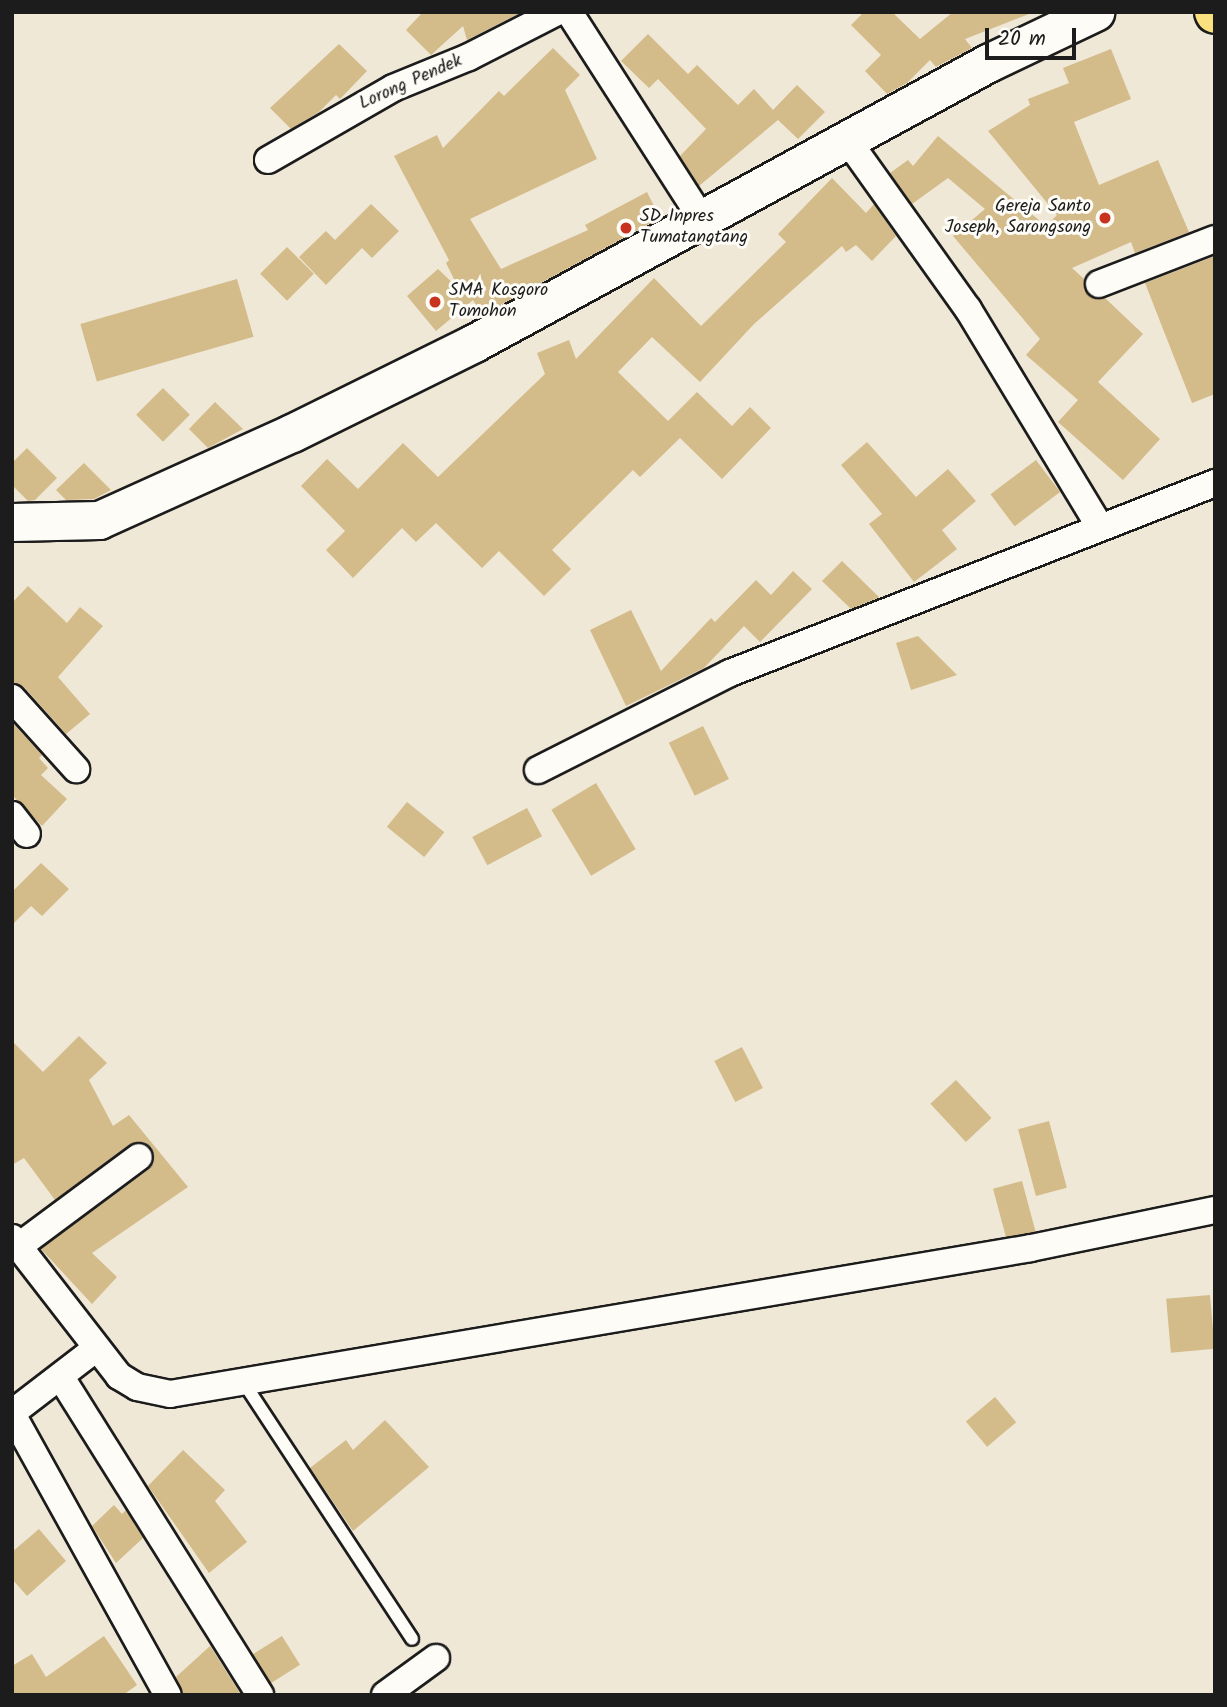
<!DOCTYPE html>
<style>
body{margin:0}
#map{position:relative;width:1227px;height:1707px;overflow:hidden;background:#f0e8d6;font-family:Kalam,sans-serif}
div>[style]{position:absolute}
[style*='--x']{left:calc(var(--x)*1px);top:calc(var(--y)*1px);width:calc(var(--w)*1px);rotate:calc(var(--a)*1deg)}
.building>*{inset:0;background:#d3bb8a;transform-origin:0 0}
.roads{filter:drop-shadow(2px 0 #1c1c1c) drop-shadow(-2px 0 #1c1c1c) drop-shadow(0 2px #1c1c1c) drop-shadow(0 -2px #1c1c1c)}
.lane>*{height:12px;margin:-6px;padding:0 6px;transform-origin:6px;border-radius:6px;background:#fdfcf7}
.street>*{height:26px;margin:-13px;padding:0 13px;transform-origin:13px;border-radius:13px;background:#fdfcf7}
.secondary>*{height:37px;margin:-18.5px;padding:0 18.5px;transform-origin:18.5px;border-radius:18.5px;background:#fdfcf7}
.highway>*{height:38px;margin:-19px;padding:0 19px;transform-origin:19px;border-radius:19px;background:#fbe080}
.dots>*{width:19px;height:19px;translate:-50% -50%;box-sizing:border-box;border:4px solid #fdfcf7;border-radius:50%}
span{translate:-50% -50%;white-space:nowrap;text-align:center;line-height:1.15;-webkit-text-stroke:6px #fdfcf7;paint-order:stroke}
.street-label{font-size:18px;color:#1c1c1c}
.poi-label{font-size:18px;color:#1c1c1c}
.right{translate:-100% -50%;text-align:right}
.left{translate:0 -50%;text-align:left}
.frame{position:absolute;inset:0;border:14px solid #1c1c1c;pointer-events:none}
.scale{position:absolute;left:985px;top:28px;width:91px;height:32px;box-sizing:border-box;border:4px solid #1c1c1c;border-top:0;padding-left:9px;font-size:21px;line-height:24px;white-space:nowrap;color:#1c1c1c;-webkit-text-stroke:5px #fdfcf7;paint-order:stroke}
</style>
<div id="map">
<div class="building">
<i style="clip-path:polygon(423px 12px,522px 12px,467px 40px,463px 26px,431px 55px,406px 30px)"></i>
<i style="clip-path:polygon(864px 12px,892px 12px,920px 39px,953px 12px,1029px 14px,965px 39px,972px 48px,936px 67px,930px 60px,907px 83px,887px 94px,865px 71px,881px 55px,851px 25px)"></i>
<i style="clip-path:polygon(648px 34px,688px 74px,697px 65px,738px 105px,754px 89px,773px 110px,797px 85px,825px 112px,798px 139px,778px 120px,699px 186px,680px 156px,706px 129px,658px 79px,649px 88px,621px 61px)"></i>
<i style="clip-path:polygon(339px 44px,367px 71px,340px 99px,336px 95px,319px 112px,291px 129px,270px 108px)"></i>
<i style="clip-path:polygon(553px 48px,580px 75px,565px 90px,597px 159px,470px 219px,501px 269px,588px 230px,585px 225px,647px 192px,660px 218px,482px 315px,473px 300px,436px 331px,407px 296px,438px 269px,459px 289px,446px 263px,449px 260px,394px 156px,437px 135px,443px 148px,499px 91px,504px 96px)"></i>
<i style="clip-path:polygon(1111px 49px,1131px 99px,1074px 122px,1099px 185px,1158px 160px,1189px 232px,1135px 253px,1131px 242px,1072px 268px,1084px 279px,1089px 296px,1105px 298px,1143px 334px,1098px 382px,1160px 439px,1123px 480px,1058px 422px,1078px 400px,1026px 355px,1040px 339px,953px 236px,985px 209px,948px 178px,912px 204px,890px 173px,908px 160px,913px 166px,938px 136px,1046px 226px,1057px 215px,988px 131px,1030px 105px,1028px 99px,1069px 83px,1063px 68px)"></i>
<i style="clip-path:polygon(832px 178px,866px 213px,874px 204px,896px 236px,872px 261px,856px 245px,846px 252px,842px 246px,754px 324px,700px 382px,652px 337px,618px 372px,668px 421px,697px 392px,732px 426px,750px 407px,771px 428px,722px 479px,680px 438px,640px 477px,633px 470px,552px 550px,571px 569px,544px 596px,499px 551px,482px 568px,436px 523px,416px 542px,402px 528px,353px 578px,326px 550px,345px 531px,301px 486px,327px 459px,358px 489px,403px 443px,438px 477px,545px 374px,537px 353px,569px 340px,576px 359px,654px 278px,701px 326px,786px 242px,778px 234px)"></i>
<i style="clip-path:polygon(371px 204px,399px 231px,372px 258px,362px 248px,326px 285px,299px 257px,326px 231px,335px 240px)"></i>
<i style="left:287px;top:247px;width:38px;height:38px;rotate:45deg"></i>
<i style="clip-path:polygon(1215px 256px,1215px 394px,1192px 403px,1145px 283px)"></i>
<i style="left:237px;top:279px;width:60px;height:163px;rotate:74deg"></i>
<i style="left:163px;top:388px;width:38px;height:38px;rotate:45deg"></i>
<i style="clip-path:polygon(215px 402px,243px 429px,208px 448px,189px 429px)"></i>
<i style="clip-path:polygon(867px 442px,916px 497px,948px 469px,976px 501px,942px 530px,957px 549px,914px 582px,869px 524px,882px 514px,841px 465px)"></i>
<i style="clip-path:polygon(27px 448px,57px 478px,35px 500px,28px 501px,12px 485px,12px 463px)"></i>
<i style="left:1036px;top:460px;width:40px;height:57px;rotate:53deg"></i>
<i style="clip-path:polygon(84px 463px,111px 490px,94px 499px,66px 500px,56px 490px)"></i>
<i style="clip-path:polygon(842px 561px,879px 597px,878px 598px,851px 609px,822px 581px)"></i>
<i style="clip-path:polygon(793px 571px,812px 589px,760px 642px,744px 626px,704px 668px,626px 706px,590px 630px,631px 610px,661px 671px,711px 618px,715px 622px,756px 580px,771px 595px)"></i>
<i style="clip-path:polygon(28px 586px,67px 623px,80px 607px,103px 626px,58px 677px,90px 714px,66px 734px,24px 687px,12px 683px,12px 603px)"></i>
<i style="clip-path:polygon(918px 636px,957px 675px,911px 690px,896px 643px)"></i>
<i style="clip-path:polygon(12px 722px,42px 755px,39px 758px,48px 768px,41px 775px,67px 799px,42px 826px,12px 795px)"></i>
<i style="left:703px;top:726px;width:59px;height:38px;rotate:64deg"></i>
<i style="left:596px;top:783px;width:77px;height:52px;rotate:59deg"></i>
<i style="left:407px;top:802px;width:48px;height:32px;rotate:39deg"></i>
<i style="left:527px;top:808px;width:32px;height:62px;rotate:62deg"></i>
<i style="clip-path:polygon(41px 863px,69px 889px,42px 916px,31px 906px,12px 925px,12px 892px)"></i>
<i style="clip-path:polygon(79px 1036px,107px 1063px,89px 1080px,113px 1126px,129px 1115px,188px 1187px,92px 1253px,117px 1277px,92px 1304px,41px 1249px,148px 1170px,154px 1163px,152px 1148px,145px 1142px,130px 1144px,55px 1200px,24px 1158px,12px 1165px,12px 1041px,43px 1072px)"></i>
<i style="left:742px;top:1047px;width:46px;height:31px;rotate:63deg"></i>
<i style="left:956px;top:1080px;width:52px;height:35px;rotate:47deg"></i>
<i style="left:1049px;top:1121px;width:69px;height:32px;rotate:75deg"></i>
<i style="left:1022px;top:1181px;width:52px;height:30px;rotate:75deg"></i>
<i style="left:1210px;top:1295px;width:54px;height:44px;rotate:85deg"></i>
<i style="left:995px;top:1397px;width:33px;height:38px;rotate:50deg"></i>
<i style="clip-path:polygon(385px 1420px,429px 1467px,353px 1531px,310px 1468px,346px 1440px,353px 1450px)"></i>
<i style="clip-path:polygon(183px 1450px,225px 1490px,215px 1501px,247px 1542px,209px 1573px,148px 1486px)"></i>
<i style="clip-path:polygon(114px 1505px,122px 1514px,126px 1510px,143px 1538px,116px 1563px,92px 1526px)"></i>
<i style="clip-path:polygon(39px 1529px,66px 1561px,27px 1596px,12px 1579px,12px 1552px)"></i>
<i style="clip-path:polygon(104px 1636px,137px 1685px,123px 1695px,12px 1695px,12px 1666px,32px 1654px,46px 1677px)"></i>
<i style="left:282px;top:1636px;width:34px;height:35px;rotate:58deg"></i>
<i style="clip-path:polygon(210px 1646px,212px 1649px,241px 1695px,184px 1695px,176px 1677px)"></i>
</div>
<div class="roads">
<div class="lane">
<i style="--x:244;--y:1383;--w:306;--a:56.7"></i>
</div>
<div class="street">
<i style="--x:569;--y:12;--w:246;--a:57.3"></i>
<i style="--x:848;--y:141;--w:206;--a:54.5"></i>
<i style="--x:968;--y:309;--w:255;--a:58.8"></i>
<i style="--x:268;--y:160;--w:144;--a:-29.9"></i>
<i style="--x:393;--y:88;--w:82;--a:-22.2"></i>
<i style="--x:469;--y:57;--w:99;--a:-27.1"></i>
<i style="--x:1099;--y:284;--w:124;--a:-21.2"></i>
<i style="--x:12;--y:698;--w:96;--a:48"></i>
<i style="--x:538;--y:770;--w:215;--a:-26.8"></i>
<i style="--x:730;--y:673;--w:521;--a:-21.39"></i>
<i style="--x:12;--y:815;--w:24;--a:52"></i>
<i style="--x:12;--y:1238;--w:175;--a:52.2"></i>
<i style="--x:119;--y:1376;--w:21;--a:31"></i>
<i style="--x:137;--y:1387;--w:34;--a:12"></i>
<i style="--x:170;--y:1394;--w:873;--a:-9.62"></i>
<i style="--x:1031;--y:1248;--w:188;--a:-11.7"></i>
<i style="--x:19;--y:1246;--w:149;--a:-36.6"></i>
<i style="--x:62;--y:1379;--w:373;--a:57.9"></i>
<i style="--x:12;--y:1413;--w:103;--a:-37.5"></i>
<i style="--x:12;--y:1414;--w:321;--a:61"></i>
<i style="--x:385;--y:1695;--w:63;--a:-36"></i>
</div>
<div class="secondary">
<i style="--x:12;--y:522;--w:87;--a:-1.3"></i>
<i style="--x:99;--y:520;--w:212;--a:-24.3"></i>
<i style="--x:292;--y:433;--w:203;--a:-26.3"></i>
<i style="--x:474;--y:343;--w:585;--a:-28.58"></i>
<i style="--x:988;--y:63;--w:119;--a:-25.5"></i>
</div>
<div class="highway">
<i style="--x:1214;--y:12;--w:2;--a:63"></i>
</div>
</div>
<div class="dots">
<i style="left:1105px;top:218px;background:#c8321e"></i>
<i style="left:626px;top:228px;background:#c8321e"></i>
<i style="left:435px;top:302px;background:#c8321e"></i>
</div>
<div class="street-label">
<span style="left:411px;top:83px;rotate:-24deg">Lorong Pendek</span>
</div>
<div class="poi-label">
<span class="right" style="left:1091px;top:218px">Gereja Santo<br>Joseph, Sarongsong</span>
<span class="left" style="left:640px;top:228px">SD Inpres<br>Tumatangtang</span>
<span class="left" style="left:449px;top:302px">SMA Kosgoro<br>Tomohon</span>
</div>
<div class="frame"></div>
<div class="scale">20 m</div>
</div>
